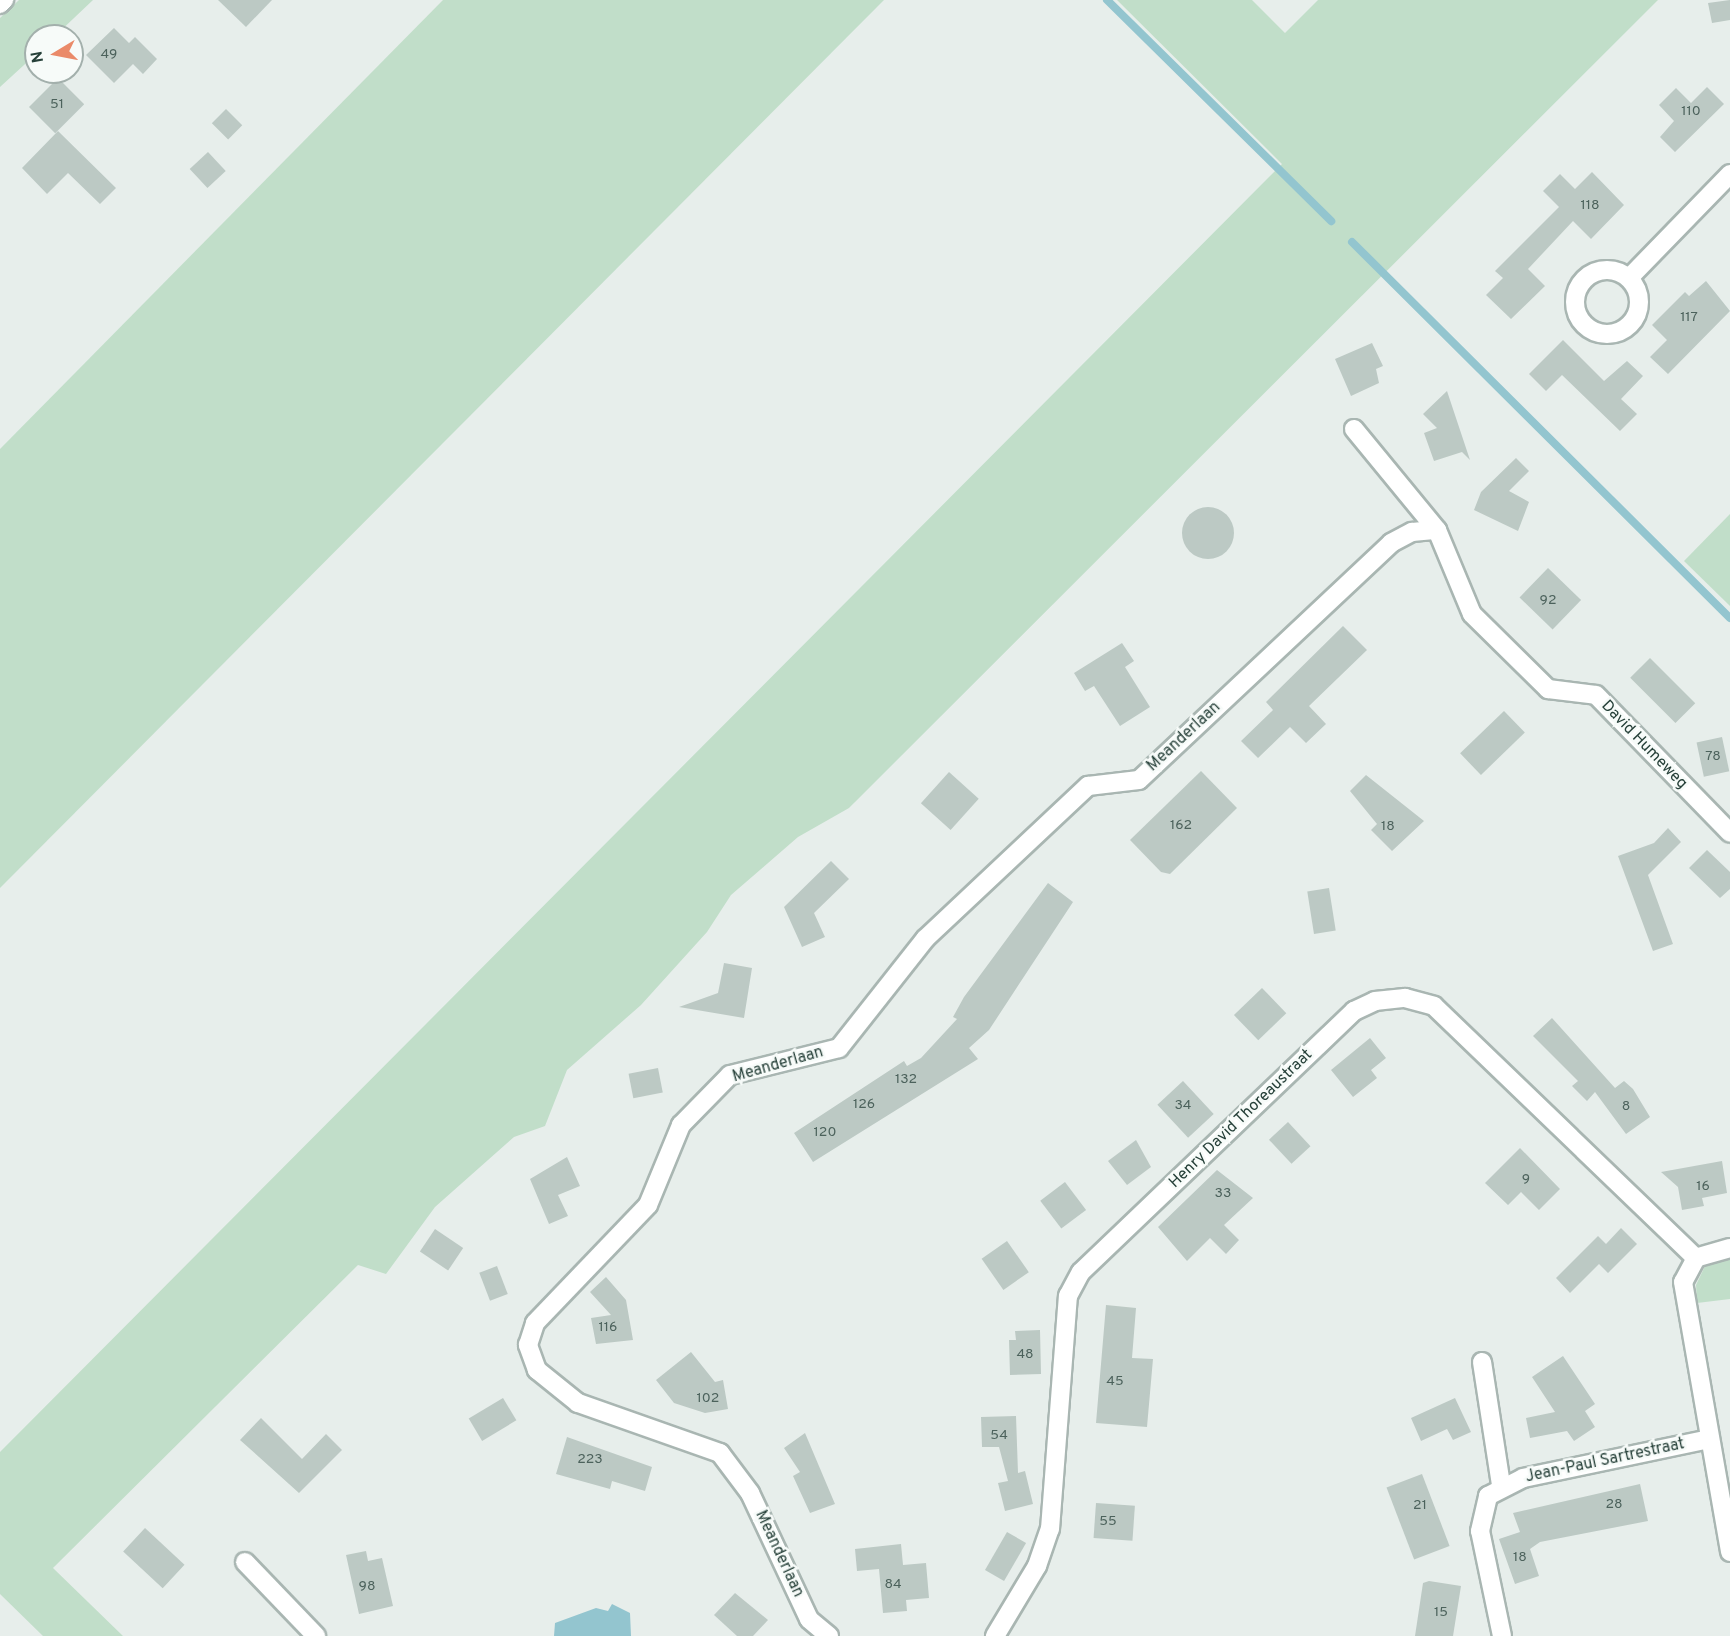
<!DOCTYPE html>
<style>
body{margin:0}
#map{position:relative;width:1730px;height:1636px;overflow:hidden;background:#e7eeeb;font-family:Overpass,sans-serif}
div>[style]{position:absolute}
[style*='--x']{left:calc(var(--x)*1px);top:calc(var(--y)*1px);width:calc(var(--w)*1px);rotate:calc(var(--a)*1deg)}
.green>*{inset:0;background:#c1dec9}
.water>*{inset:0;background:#93c5cf}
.stream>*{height:8px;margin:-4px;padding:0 4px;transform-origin:4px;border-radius:4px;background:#93c5cf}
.building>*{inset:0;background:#bcc9c4;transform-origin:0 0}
.round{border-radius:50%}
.roads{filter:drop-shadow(2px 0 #a9b6b2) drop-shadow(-2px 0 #a9b6b2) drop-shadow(0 2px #a9b6b2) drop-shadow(0 -2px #a9b6b2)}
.street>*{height:18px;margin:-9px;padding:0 9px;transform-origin:9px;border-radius:9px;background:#fff}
.street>.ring{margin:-9px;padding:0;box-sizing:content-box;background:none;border:18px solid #fff;border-radius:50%}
.secondary>*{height:18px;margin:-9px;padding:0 9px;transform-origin:9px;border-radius:9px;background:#fff}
span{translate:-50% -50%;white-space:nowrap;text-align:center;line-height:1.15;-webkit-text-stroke:5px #f7fbf9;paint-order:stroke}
.number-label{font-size:14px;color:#4c625c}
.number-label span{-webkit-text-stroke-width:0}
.street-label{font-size:16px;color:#264039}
.north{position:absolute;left:24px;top:24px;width:60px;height:60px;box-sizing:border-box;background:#f7fbf9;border:2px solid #a3b0ac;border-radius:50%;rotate:260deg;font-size:16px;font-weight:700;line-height:24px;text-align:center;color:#264039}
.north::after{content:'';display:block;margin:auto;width:21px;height:27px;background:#ea8a69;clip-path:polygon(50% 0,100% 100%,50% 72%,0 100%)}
</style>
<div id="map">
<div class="green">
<i style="clip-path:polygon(19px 0,93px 0,55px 36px,36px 36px,36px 54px,0 87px,0 18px)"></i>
<i style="clip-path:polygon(443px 0,884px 0,0 888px,0 449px)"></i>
<i style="clip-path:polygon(1117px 0,1252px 0,1285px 33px,1318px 0,1658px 0,849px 808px,798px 837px,731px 895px,707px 932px,641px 1005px,567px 1070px,545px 1126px,514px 1137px,435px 1207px,386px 1274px,358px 1265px,53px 1568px,123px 1636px,43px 1636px,0 1594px,0 1452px,1282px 164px)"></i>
<i style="clip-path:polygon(1730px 514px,1730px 606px,1684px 561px)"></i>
<i style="clip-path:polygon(1730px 1257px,1730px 1299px,1697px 1303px,1696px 1285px,1706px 1264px)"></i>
</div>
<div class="water">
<i style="clip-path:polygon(612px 1604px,630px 1613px,631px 1636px,554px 1636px,555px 1623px,596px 1608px,608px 1611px)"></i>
</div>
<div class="stream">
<i style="--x:1107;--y:0;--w:315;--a:44.6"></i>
<i style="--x:1352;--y:242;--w:533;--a:44.85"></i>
</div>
<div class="building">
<i style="clip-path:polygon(218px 0,272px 0,246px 27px)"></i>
<i style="clip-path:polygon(1730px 0,1730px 20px,1712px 23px,1708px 3px)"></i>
<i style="clip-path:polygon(114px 28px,129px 43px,135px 37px,157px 59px,143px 74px,133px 64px,114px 83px,86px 55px)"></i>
<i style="left:58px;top:78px;width:37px;height:41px;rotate:45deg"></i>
<i style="clip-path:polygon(1707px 87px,1724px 104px,1675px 152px,1660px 137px,1674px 121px,1659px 105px,1676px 88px,1691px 103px)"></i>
<i style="left:226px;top:109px;width:23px;height:20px;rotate:45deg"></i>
<i style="clip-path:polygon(58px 131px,116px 188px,100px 204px,68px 173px,47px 194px,22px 168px)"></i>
<i style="left:208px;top:152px;width:26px;height:25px;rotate:47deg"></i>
<i style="clip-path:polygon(1592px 172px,1624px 205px,1591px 239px,1573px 221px,1528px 269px,1545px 286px,1511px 319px,1486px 295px,1503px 278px,1495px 271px,1559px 207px,1543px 191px,1560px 174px,1575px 189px)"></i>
<i style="clip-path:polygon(1706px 281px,1730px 311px,1668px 374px,1650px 357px,1667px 340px,1652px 325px,1685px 292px,1689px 296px)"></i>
<i style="clip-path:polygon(1563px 340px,1604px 381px,1627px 361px,1643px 376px,1621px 399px,1637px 414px,1620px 431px,1562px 375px,1546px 391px,1529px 374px)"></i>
<i style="clip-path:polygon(1372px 343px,1383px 366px,1376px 369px,1379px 383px,1351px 396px,1335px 359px)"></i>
<i style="clip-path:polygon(1447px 391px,1470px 460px,1462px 452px,1434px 461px,1424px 433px,1437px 428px,1423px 414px)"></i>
<i style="clip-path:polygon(1516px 458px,1529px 471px,1509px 491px,1529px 502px,1518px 531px,1474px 510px,1481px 492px)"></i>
<i class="round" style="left:1182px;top:507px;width:52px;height:52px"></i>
<i style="left:1548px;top:568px;width:46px;height:41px;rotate:44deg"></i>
<i style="clip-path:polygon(1343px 626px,1367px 650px,1309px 706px,1326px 724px,1306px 743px,1290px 727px,1258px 758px,1241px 741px,1273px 710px,1266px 702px)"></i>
<i style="clip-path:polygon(1122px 643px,1134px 661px,1125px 667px,1150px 707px,1120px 726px,1094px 686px,1085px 691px,1074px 673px)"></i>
<i style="left:1650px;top:658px;width:64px;height:28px;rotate:45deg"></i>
<i style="left:1504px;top:711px;width:30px;height:61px;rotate:46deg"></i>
<i style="left:1722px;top:737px;width:35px;height:26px;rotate:78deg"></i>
<i style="clip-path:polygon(1201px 771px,1237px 808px,1170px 874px,1161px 872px,1130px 840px)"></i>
<i style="left:949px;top:772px;width:40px;height:42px;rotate:42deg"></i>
<i style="clip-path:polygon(1366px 775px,1424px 821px,1392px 851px,1371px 830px,1377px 824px,1350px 791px)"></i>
<i style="clip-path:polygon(1668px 828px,1681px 842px,1648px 875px,1673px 944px,1653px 951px,1618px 856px,1654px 843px)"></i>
<i style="clip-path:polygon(1707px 850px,1730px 872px,1730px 889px,1720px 898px,1689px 868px)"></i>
<i style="clip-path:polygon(831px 861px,849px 879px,814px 913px,825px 937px,802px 947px,784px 907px)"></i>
<i style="clip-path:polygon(1048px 883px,1073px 902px,989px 1030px,969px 1048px,978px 1059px,813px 1162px,794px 1133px,904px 1061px,907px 1066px,921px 1058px,957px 1019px,953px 1017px,964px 997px)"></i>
<i style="left:1329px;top:888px;width:43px;height:22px;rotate:81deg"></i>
<i style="clip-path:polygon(724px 963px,752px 968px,744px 1018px,679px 1007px,718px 993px)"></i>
<i style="left:1262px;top:988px;width:35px;height:39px;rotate:46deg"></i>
<i style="clip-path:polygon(1552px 1018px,1615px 1088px,1624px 1081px,1633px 1089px,1650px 1117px,1626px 1134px,1595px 1092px,1587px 1101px,1572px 1086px,1578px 1081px,1533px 1036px)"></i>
<i style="clip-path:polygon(1370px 1038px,1386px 1058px,1371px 1070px,1377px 1078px,1353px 1097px,1331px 1070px)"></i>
<i style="left:658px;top:1068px;width:25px;height:30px;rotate:79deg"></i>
<i style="left:1183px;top:1081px;width:45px;height:35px;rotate:47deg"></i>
<i style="left:1288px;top:1122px;width:33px;height:26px;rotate:47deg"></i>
<i style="clip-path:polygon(1136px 1140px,1151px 1167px,1127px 1185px,1108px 1161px)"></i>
<i style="clip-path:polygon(1520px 1148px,1560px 1189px,1539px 1210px,1521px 1192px,1508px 1205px,1485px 1183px)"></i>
<i style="clip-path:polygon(567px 1157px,580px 1186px,558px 1195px,568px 1216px,549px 1224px,530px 1179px)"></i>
<i style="clip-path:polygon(1722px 1161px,1727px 1193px,1702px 1198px,1704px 1206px,1682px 1210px,1678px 1187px,1661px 1172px)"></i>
<i style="clip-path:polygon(1217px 1170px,1253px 1198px,1224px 1225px,1239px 1240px,1226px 1254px,1210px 1238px,1187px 1261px,1158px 1227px)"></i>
<i style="left:1065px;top:1182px;width:35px;height:31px;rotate:53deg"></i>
<i style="clip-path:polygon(1621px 1228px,1637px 1244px,1608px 1273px,1599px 1264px,1570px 1293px,1556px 1278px,1598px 1236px,1606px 1244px)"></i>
<i style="left:435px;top:1229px;width:34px;height:27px;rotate:34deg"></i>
<i style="left:1007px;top:1241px;width:38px;height:31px;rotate:55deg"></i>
<i style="left:497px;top:1266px;width:30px;height:19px;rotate:69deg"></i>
<i style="clip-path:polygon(606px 1277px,626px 1300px,633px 1340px,596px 1344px,591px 1318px,611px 1315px,590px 1292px)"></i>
<i style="clip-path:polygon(1106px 1305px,1136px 1308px,1132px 1358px,1153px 1359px,1147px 1427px,1096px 1423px)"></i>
<i style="clip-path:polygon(1040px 1330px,1041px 1374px,1010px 1375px,1009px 1340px,1016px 1340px,1015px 1331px)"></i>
<i style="clip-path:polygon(691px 1352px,715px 1382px,723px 1380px,728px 1409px,705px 1413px,674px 1403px,656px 1380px)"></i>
<i style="clip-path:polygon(1563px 1356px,1595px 1404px,1585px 1411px,1595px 1427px,1574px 1441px,1567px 1431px,1530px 1438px,1526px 1418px,1555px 1412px,1532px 1377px)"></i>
<i style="left:503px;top:1398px;width:26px;height:40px;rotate:59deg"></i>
<i style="clip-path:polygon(1455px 1398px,1471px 1432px,1453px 1440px,1447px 1429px,1421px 1441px,1411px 1418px)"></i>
<i style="clip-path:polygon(1016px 1416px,1018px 1473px,1025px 1471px,1033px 1504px,1005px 1511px,998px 1483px,1008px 1481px,999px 1447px,982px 1447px,981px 1417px)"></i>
<i style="clip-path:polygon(261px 1418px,302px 1459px,326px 1434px,342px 1450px,299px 1493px,240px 1440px)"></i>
<i style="clip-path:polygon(805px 1433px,835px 1504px,810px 1513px,793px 1476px,800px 1472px,784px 1448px)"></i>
<i style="clip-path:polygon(567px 1437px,652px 1467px,645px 1491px,612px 1481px,610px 1489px,556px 1474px)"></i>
<i style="left:1422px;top:1474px;width:77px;height:38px;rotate:69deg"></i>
<i style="clip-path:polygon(1640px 1484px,1648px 1521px,1540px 1542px,1530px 1549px,1539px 1576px,1515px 1584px,1499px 1539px,1520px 1532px,1513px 1513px)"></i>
<i style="left:1096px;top:1503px;width:39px;height:35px;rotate:4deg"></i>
<i style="left:145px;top:1528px;width:54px;height:32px;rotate:43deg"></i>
<i style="left:1007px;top:1532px;width:22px;height:44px;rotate:30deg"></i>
<i style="clip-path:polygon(901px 1544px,903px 1565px,926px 1563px,929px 1598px,906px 1600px,907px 1611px,883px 1613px,879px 1569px,857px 1571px,855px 1549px)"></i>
<i style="clip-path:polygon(366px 1551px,368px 1561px,382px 1558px,393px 1606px,359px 1614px,346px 1555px)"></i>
<i style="clip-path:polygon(1429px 1581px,1461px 1586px,1453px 1636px,1415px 1636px,1423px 1583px)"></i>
<i style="clip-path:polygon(735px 1593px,768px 1620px,753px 1636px,737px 1636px,714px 1615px)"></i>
</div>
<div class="roads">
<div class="street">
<i class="ring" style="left:1575px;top:270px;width:46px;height:46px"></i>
<i style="--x:1629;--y:278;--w:145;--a:-45.8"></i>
<i style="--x:1354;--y:429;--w:131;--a:50.6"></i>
<i style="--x:1437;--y:530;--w:91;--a:67.4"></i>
<i style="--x:1472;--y:614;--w:107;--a:44.6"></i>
<i style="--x:1548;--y:689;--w:48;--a:7.1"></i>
<i style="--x:1596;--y:695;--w:192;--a:45.8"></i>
<i style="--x:1730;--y:1248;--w:35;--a:164"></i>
<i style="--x:1696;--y:1258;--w:27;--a:118"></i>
<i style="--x:1683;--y:1282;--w:274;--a:80.1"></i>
<i style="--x:1482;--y:1362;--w:124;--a:81.2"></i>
<i style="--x:245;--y:1562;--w:103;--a:46.2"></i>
<i style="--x:829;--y:1636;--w:26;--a:-140"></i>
<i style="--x:809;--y:1619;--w:139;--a:-115.1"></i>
<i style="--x:750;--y:1493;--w:50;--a:-126.9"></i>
<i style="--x:720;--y:1453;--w:151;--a:-160.6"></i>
<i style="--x:578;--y:1403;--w:53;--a:-141.2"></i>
<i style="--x:537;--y:1370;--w:27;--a:-110"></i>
<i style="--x:528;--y:1345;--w:23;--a:-72"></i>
<i style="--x:535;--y:1323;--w:163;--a:-46.2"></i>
<i style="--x:648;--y:1205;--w:87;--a:-67.6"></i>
<i style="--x:681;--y:1125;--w:70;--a:-45.6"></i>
<i style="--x:730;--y:1075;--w:112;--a:-13.9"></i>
<i style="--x:839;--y:1048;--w:139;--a:-51.7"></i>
<i style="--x:925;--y:939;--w:224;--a:-43.2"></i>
<i style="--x:1088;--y:786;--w:51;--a:-6.7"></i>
<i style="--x:1139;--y:780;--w:346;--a:-43.2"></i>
<i style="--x:1391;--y:543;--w:24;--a:-28"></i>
<i style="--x:1412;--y:532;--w:25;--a:-5"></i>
<i style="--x:995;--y:1636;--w:82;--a:-59"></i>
<i style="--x:1037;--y:1566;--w:39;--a:-71"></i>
<i style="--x:1050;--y:1529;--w:234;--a:-85.6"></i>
<i style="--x:1068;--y:1296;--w:27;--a:-62"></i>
<i style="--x:1081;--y:1272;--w:378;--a:-43.7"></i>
<i style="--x:1354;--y:1011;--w:23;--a:-25"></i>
<i style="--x:1375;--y:1001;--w:30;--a:-6"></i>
<i style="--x:1405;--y:998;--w:30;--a:15"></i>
<i style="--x:1434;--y:1006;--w:364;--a:43.9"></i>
<i style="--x:1502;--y:1636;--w:107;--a:-101.8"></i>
<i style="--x:1480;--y:1531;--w:36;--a:-77"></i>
<i style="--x:1488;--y:1496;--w:39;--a:-27"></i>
<i style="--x:1523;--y:1478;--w:190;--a:-11.8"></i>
</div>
<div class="secondary">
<i style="--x:0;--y:4;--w:6;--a:-45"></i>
</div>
</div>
<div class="number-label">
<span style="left:109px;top:55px">49</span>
<span style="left:57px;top:105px">51</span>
<span style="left:1691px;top:112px">110</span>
<span style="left:1590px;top:206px">118</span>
<span style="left:1689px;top:318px">117</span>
<span style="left:1548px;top:601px">92</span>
<span style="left:1713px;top:757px">78</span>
<span style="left:1181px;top:826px">162</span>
<span style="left:1388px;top:827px">18</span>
<span style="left:906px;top:1080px">132</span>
<span style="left:864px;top:1105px">126</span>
<span style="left:1183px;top:1106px">34</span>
<span style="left:1626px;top:1107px">8</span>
<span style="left:825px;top:1133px">120</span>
<span style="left:1526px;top:1180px">9</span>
<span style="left:1703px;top:1187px">16</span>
<span style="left:1223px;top:1194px">33</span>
<span style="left:608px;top:1328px">116</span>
<span style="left:1025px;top:1355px">48</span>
<span style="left:1115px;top:1382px">45</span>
<span style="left:708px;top:1399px">102</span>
<span style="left:999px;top:1436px">54</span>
<span style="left:590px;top:1460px">223</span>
<span style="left:1614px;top:1505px">28</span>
<span style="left:1420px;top:1506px">21</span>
<span style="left:1108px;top:1522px">55</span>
<span style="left:1520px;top:1558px">18</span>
<span style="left:893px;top:1585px">84</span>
<span style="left:367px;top:1587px">98</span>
<span style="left:1441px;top:1613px">15</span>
</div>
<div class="street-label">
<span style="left:1184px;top:737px;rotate:-43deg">Meanderlaan</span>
<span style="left:1644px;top:745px;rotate:46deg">David Humeweg</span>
<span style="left:778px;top:1065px;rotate:-16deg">Meanderlaan</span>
<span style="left:1241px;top:1119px;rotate:-44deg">Henry David Thoreaustraat</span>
<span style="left:1605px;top:1461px;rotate:-12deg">Jean-Paul Sartrestraat</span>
<span style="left:779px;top:1554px;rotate:65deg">Meanderlaan</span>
</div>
<div class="north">N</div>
</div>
